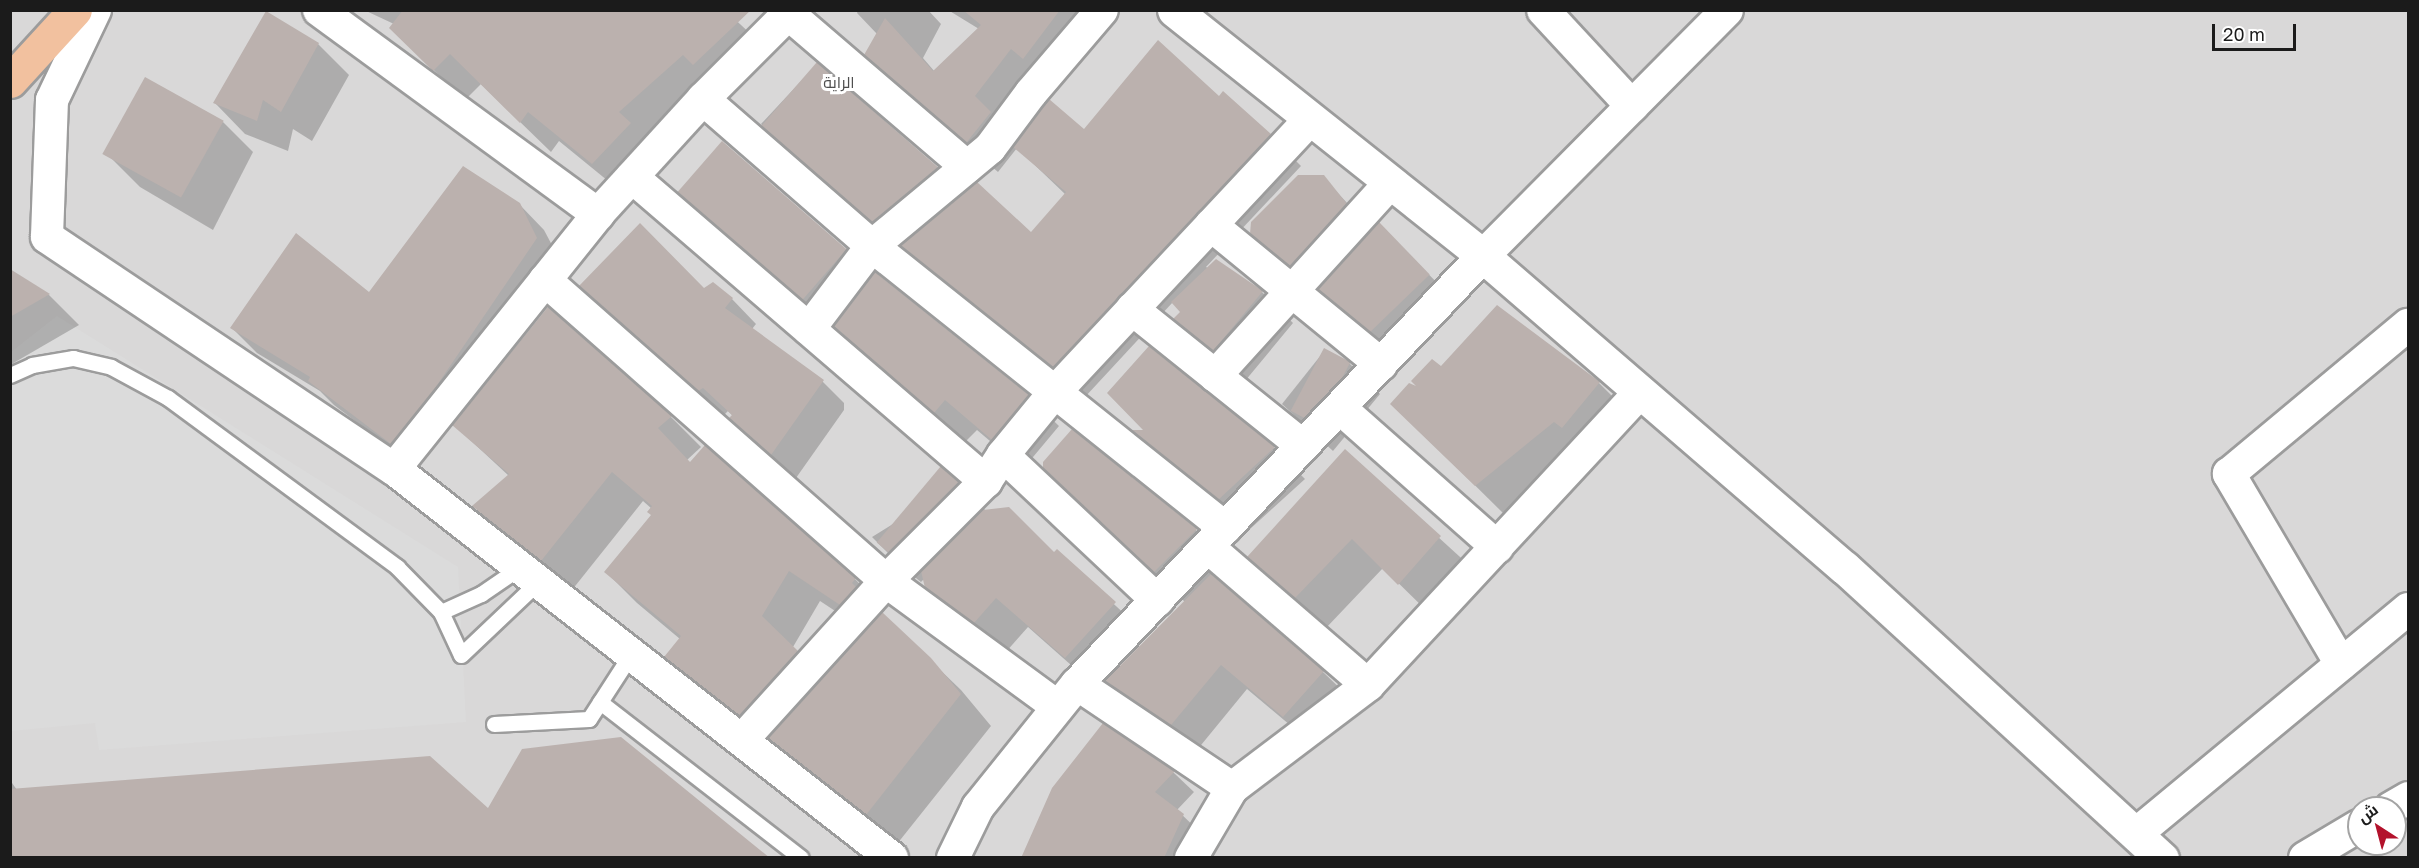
<!DOCTYPE html>
<meta charset="utf-8">
<style>
body{margin:0}
#map{position:relative;width:2419px;height:868px;overflow:hidden;background:#ebe6e1;font-family:"Golos Text",Cairo,sans-serif}
div>[style]{position:absolute}
[style*='--x']{left:calc(var(--x)*1px);top:calc(var(--y)*1px);width:calc(var(--w)*1px);rotate:calc(var(--a)*1deg)}
.residential>*{inset:0;background:#d9d8d8}
.parking>*{inset:0;background:#dbdbdb}
.shadow>*{inset:0;background:#0003}
.building>*{inset:0;background:#bbb1ae;transform-origin:0 0}
.roads{filter:drop-shadow(2px 0 #9c9c9c) drop-shadow(-2px 0 #9c9c9c) drop-shadow(0 2px #9c9c9c) drop-shadow(0 -2px #9c9c9c)}
.service>*{height:15px;margin:-7.5px;padding:0 7.5px;transform-origin:7.5px;border-radius:7.5px;background:#fff}
.minor>*{height:32px;margin:-16px;padding:0 16px;transform-origin:16px;border-radius:16px;background:#fff}
.tertiary>*{height:33px;margin:-16.5px;padding:0 16.5px;transform-origin:16.5px;border-radius:16.5px;background:#fff}
.primary>*{height:33px;margin:-16.5px;padding:0 16.5px;transform-origin:16.5px;border-radius:16.5px;background:#f2c19f}
span{translate:-50% -50%;white-space:nowrap;text-align:center;line-height:1.15;-webkit-text-stroke:6px #fff;paint-order:stroke}
.neighbourhood-label{font-size:16px;color:#4e4e4e}
.frame{position:absolute;inset:0;border:12px solid #1b1b1b;pointer-events:none}
.north{position:absolute;left:2347px;top:796px;width:60px;height:60px;box-sizing:border-box;background:#fff;border:2px solid #a4a4a4;border-radius:50%;rotate:324deg;font-size:16px;font-weight:700;line-height:24px;text-align:center;color:#1b1b1b}
.north::after{content:'';display:block;margin:auto;width:21px;height:27px;background:#b3122c;clip-path:polygon(50% 0,100% 100%,50% 72%,0 100%)}
.scale{position:absolute;left:2212px;top:24px;width:84px;height:27px;box-sizing:border-box;border:3px solid #1b1b1b;border-top:0;padding-left:8px;font-size:18px;line-height:21px;white-space:nowrap;color:#1b1b1b;-webkit-text-stroke:4px #fff;paint-order:stroke}
</style>
<div id="map">
<div class="residential">
<i style="clip-path:polygon(evenodd,10px 11px,2408px 11px,2408px 857px,11px 857px,10px 11px,2359px 808px,2395px 808px,2395px 844px,2359px 844px,2359px 808px)"></i>
</div>
<div class="parking">
<i style="clip-path:polygon(57px 316px,458px 567px,466px 722px,99px 750px,95px 723px,11px 731px,11px 352px)"></i>
</div>
<div class="shadow">
<i style="clip-path:polygon(364px 10px,725px 10px,770px 52px,624px 194px,559px 141px,551px 152px,481px 84px,465px 100px,422px 59px,394px 24px)"></i>
<i style="clip-path:polygon(858px 10px,928px 10px,941px 24px,923px 58px,935px 72px,979px 29px,948px 10px,1099px 10px,1004px 127px,1019px 142px,1084px 131px,1220px 99px,1223px 93px,1270px 135px,1301px 166px,1206px 267px,1262px 292px,1293px 323px,1245px 381px,1206px 350px,1176px 319px,1182px 312px,1173px 302px,1085px 397px,933px 276px,907px 250px,904px 252px,792px 155px,761px 124px,817px 64px,938px 168px,965px 194px,1031px 235px,1066px 195px,1017px 148px,998px 172px,896px 85px,866px 54px,877px 34px,857px 13px)"></i>
<i style="clip-path:polygon(267px 13px,318px 44px,349px 75px,312px 141px,293px 129px,288px 151px,245px 134px,215px 103px)"></i>
<i style="clip-path:polygon(223px 122px,253px 152px,213px 230px,140px 187px,109px 156px)"></i>
<i style="clip-path:polygon(1323px 177px,1373px 231px,1379px 224px,1459px 305px,1403px 362px,1351px 320px,1324px 293px,1322px 296px,1283px 264px,1252px 233px)"></i>
<i style="clip-path:polygon(678px 191px,846px 250px,873px 276px,1028px 396px,1059px 426px,1023px 469px,977px 430px,965px 442px,866px 357px,839px 330px,838px 332px,709px 222px)"></i>
<i style="clip-path:polygon(519px 204px,544px 230px,562px 264px,452px 423px,417px 468px,334px 405px,320px 391px,257px 353px,232px 328px,370px 295px)"></i>
<i style="clip-path:polygon(10px 271px,49px 295px,79px 325px,10px 365px)"></i>
<i style="clip-path:polygon(581px 286px,704px 290px,732px 299px,756px 324px,752px 329px,819px 378px,844px 403px,844px 410px,796px 478px,755px 443px,731px 418px,733px 416px,728px 411px,724px 415px)"></i>
<i style="clip-path:polygon(1150px 348px,1274px 448px,1305px 479px,1250px 529px,1163px 460px,1135px 431px,1146px 432px)"></i>
<i style="clip-path:polygon(1325px 350px,1349px 363px,1380px 394px,1333px 451px,1282px 404px)"></i>
<i style="clip-path:polygon(1441px 368px,1599px 383px,1629px 413px,1506px 516px,1423px 434px,1422px 390px)"></i>
<i style="clip-path:polygon(evenodd,671px 417px,701px 447px,687px 460px,691px 464px,855px 579px,885px 610px,882px 614px,961px 690px,991px 726px,897px 844px,800px 769px,774px 742px,771px 746px,697px 688px,666px 657px,680px 639px,637px 603px,606px 572px,652px 515px,652px 509px,643px 501px,572px 590px,505px 537px,474px 506px,509px 476px,454px 425px,671px 417px,820px 601px,867px 632px,824px 678px,793px 647px,820px 601px)"></i>
<i style="clip-path:polygon(1072px 431px,1196px 530px,1227px 560px,1211px 576px,1323px 672px,1349px 697px,1309px 741px,1247px 689px,1197px 750px,1132px 706px,1107px 681px,1185px 602px,1075px 498px)"></i>
<i style="clip-path:polygon(1345px 452px,1471px 567px,1430px 614px,1383px 568px,1326px 628px,1249px 556px)"></i>
<i style="clip-path:polygon(959px 483px,986px 511px,1054px 554px,1057px 551px,1146px 634px,1097px 688px,1028px 627px,1005px 653px,958px 618px,927px 587px,925px 578px,921px 582px,902px 567px,872px 537px)"></i>
<i style="clip-path:polygon(1104px 725px,1174px 773px,1194px 792px,1177px 810px,1203px 835px,1193px 858px,1022px 858px)"></i>
<i style="clip-path:polygon(10px 780px,17px 790px,488px 810px,10px 858px)"></i>
</div>
<div class="building">
<i style="clip-path:polygon(403px 10px,751px 10px,693px 65px,683px 55px,619px 112px,631px 123px,592px 164px,528px 112px,520px 123px,450px 54px,433px 71px,389px 28px)"></i>
<i style="clip-path:polygon(963px 10px,1060px 10px,1023px 59px,1011px 49px,975px 96px,991px 112px,966px 143px,864px 55px,885px 18px,933px 71px,981px 25px)"></i>
<i style="clip-path:polygon(266px 11px,319px 43px,281px 112px,263px 100px,257px 121px,213px 103px)"></i>
<i style="clip-path:polygon(1158px 40px,1219px 96px,1223px 91px,1271px 134px,1053px 368px,900px 246px,977px 182px,1031px 232px,1066px 192px,1013px 147px,1049px 99px,1084px 129px)"></i>
<i style="left:817px;top:62px;width:161px;height:85px;rotate:41deg"></i>
<i style="left:145px;top:77px;width:90px;height:88px;rotate:29deg"></i>
<i style="left:722px;top:141px;width:165px;height:68px;rotate:41deg"></i>
<i style="clip-path:polygon(463px 166px,520px 203px,537px 238px,429px 397px,391px 444px,308px 381px,310px 377px,230px 328px,296px 233px,369px 292px)"></i>
<i style="clip-path:polygon(1298px 175px,1324px 175px,1347px 204px,1290px 266px,1250px 234px,1251px 222px)"></i>
<i style="left:1379px;top:222px;width:73px;height:91px;rotate:46deg"></i>
<i style="clip-path:polygon(640px 223px,704px 288px,713px 282px,733px 298px,725px 308px,824px 380px,771px 455px,729px 418px,732px 415px,703px 388px,698px 391px,579px 286px)"></i>
<i style="clip-path:polygon(1216px 259px,1263px 291px,1213px 351px,1173px 319px,1180px 312px,1171px 302px)"></i>
<i style="clip-path:polygon(10px 269px,50px 294px,10px 317px)"></i>
<i style="clip-path:polygon(875px 272px,1029px 395px,992px 440px,945px 400px,934px 413px,834px 326px)"></i>
<i style="clip-path:polygon(1497px 305px,1600px 382px,1562px 428px,1554px 422px,1475px 486px,1390px 404px,1409px 383px,1416px 386px,1411px 381px,1432px 359px,1441px 366px)"></i>
<i style="clip-path:polygon(548px 307px,672px 416px,658px 428px,690px 462px,705px 445px,856px 578px,852px 583px,856px 587px,840px 605px,789px 571px,762px 616px,798px 651px,739px 716px,664px 657px,681px 636px,604px 572px,651px 515px,647px 512px,652px 506px,612px 472px,541px 561px,472px 506px,509px 474px,452px 425px)"></i>
<i style="clip-path:polygon(1149px 346px,1275px 447px,1218px 500px,1131px 430px,1143px 430px,1107px 393px)"></i>
<i style="left:1324px;top:348px;width:30px;height:71px;rotate:28deg"></i>
<i style="clip-path:polygon(1072px 429px,1197px 529px,1154px 572px,1043px 468px,1043px 462px)"></i>
<i style="clip-path:polygon(1345px 449px,1441px 536px,1398px 585px,1352px 539px,1295px 598px,1247px 557px)"></i>
<i style="left:941px;top:466px;width:25px;height:100px;rotate:40deg"></i>
<i style="clip-path:polygon(1009px 507px,1054px 552px,1057px 549px,1116px 602px,1065px 658px,996px 598px,974px 623px,925px 588px,921px 571px,983px 510px)"></i>
<i style="clip-path:polygon(1211px 574px,1324px 671px,1283px 717px,1221px 665px,1171px 725px,1105px 681px)"></i>
<i style="clip-path:polygon(882px 612px,931px 658px,961px 694px,866px 815px,768px 738px)"></i>
<i style="clip-path:polygon(1103px 723px,1175px 771px,1155px 792px,1184px 814px,1164px 858px,1021px 858px,1052px 788px)"></i>
<i style="clip-path:polygon(621px 737px,770px 858px,10px 858px,10px 789px,430px 756px,488px 808px,522px 749px)"></i>
</div>
<div class="roads">
<div class="service">
<i style="--x:10;--y:375;--w:24;--a:-24"></i>
<i style="--x:32;--y:365;--w:42;--a:-9.7"></i>
<i style="--x:73;--y:358;--w:39;--a:13"></i>
<i style="--x:111;--y:367;--w:65;--a:28.5"></i>
<i style="--x:168;--y:398;--w:285;--a:36.4"></i>
<i style="--x:397;--y:567;--w:63;--a:45.6"></i>
<i style="--x:441;--y:612;--w:47;--a:65.1"></i>
<i style="--x:461;--y:655;--w:105;--a:-43.5"></i>
<i style="--x:441;--y:612;--w:44;--a:-24.2"></i>
<i style="--x:481;--y:594;--w:46;--a:-34.4"></i>
<i style="--x:600;--y:702;--w:254;--a:37.8"></i>
<i style="--x:494;--y:724;--w:95;--a:-3"></i>
<i style="--x:589;--y:719;--w:77;--a:-57.1"></i>
</div>
<div class="minor">
<i style="--x:95;--y:10;--w:100;--a:115.5"></i>
<i style="--x:52;--y:100;--w:137;--a:92.1"></i>
<i style="--x:47;--y:237;--w:417;--a:33.8"></i>
<i style="--x:394;--y:469;--w:632;--a:37.99"></i>
<i style="--x:319;--y:10;--w:346;--a:36.2"></i>
<i style="--x:784;--y:10;--w:241;--a:40.6"></i>
<i style="--x:1543;--y:10;--w:131;--a:47.2"></i>
<i style="--x:703;--y:99;--w:224;--a:41"></i>
<i style="--x:872;--y:246;--w:452;--a:38.6"></i>
<i style="--x:632;--y:177;--w:467;--a:40.7"></i>
<i style="--x:1211;--y:225;--w:220;--a:39.3"></i>
<i style="--x:545;--y:280;--w:455;--a:41.4"></i>
<i style="--x:886;--y:581;--w:141;--a:-45"></i>
<i style="--x:986;--y:481;--w:31;--a:-57"></i>
<i style="--x:1003;--y:455;--w:80;--a:-50.6"></i>
<i style="--x:1054;--y:393;--w:375;--a:-46.9"></i>
<i style="--x:1132;--y:309;--w:219;--a:38.7"></i>
<i style="--x:809;--y:329;--w:104;--a:-52.8"></i>
<i style="--x:872;--y:246;--w:153;--a:-39.7"></i>
<i style="--x:990;--y:148;--w:69;--a:-53.3"></i>
<i style="--x:1031;--y:93;--w:109;--a:-49.5"></i>
<i style="--x:1215;--y:376;--w:261;--a:-47.8"></i>
<i style="--x:1340;--y:408;--w:210;--a:41.5"></i>
<i style="--x:1003;--y:455;--w:212;--a:43.3"></i>
<i style="--x:394;--y:469;--w:327;--a:-51.3"></i>
<i style="--x:598;--y:214;--w:156;--a:-47.6"></i>
<i style="--x:703;--y:99;--w:126;--a:-45"></i>
<i style="--x:1208;--y:547;--w:211;--a:40.8"></i>
<i style="--x:2341;--y:664;--w:221;--a:-120.5"></i>
<i style="--x:2229;--y:474;--w:233;--a:-39.8"></i>
<i style="--x:1077;--y:684;--w:187;--a:33.9"></i>
<i style="--x:742;--y:740;--w:215;--a:-47.8"></i>
<i style="--x:886;--y:581;--w:213;--a:36.2"></i>
<i style="--x:2391;--y:808;--w:20;--a:-30"></i>
<i style="--x:2136;--y:834;--w:353;--a:-39.6"></i>
<i style="--x:953;--y:858;--w:57;--a:-63.9"></i>
<i style="--x:978;--y:807;--w:158;--a:-51.2"></i>
<i style="--x:1077;--y:684;--w:590;--a:-46.51"></i>
<i style="--x:1483;--y:256;--w:346;--a:-45.2"></i>
<i style="--x:1191;--y:858;--w:81;--a:-59.6"></i>
<i style="--x:1232;--y:788;--w:171;--a:-37.1"></i>
<i style="--x:1368;--y:685;--w:400;--a:-47.1"></i>
<i style="--x:2305;--y:858;--w:63;--a:-30.7"></i>
</div>
<div class="tertiary">
<i style="--x:1174;--y:10;--w:395;--a:38.5"></i>
<i style="--x:1483;--y:256;--w:478;--a:40.8"></i>
<i style="--x:1845;--y:568;--w:430;--a:42.5"></i>
</div>
<div class="primary">
<i style="--x:10;--y:81;--w:96;--a:-47.5"></i>
</div>
</div>
<div class="neighbourhood-label">
<span style="left:839px;top:82px">الراية</span>
</div>
<div class="frame"></div>
<div class="north">ش</div>
<div class="scale">20 m</div>
</div>
